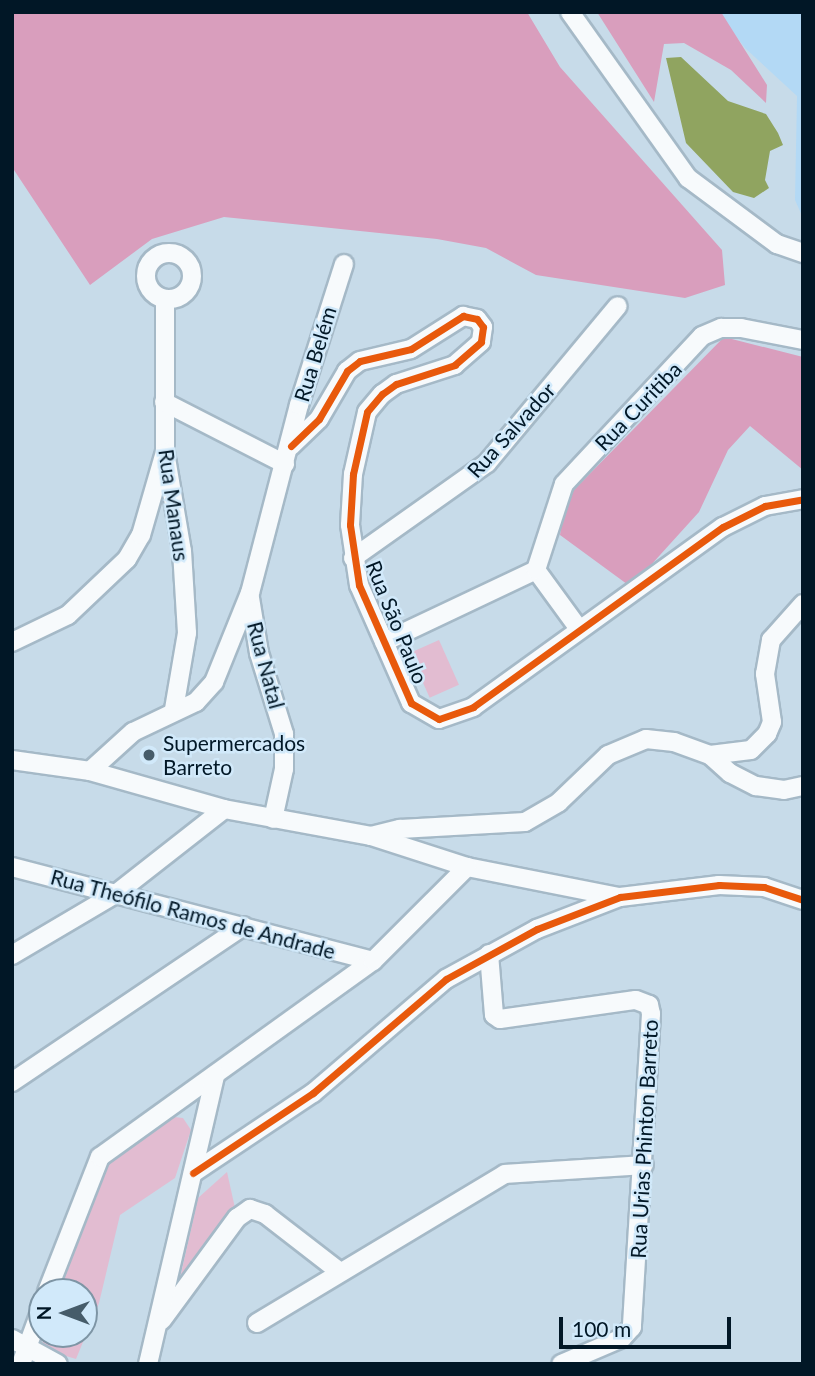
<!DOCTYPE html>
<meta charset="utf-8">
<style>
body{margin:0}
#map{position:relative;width:815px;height:1376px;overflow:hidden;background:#c7dbe9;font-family:Lato,sans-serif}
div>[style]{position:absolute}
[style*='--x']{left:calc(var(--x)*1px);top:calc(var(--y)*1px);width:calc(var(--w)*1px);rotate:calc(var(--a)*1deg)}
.built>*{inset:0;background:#b3d9f5}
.green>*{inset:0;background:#e2bcd1;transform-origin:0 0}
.forest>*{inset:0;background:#d99ebd}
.water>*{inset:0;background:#90a460}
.roads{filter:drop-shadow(2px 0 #a5b9c7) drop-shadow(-2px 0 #a5b9c7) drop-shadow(0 2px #a5b9c7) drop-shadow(0 -2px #a5b9c7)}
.minor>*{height:18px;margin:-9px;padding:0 9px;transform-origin:9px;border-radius:9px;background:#f7fafc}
.minor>.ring{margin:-9px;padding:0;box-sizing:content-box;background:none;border:18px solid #f7fafc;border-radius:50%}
.cycleway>*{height:7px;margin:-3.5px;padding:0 3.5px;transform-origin:3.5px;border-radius:3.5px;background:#e8590c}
.dots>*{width:19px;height:19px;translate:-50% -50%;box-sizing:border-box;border:4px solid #d1e9fa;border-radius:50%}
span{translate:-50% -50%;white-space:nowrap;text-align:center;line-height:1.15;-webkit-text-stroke:5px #d1e9fa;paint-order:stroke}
.street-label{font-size:21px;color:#011726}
.poi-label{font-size:21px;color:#011726}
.left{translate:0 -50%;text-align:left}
.frame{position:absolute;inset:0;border:14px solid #011726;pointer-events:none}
.north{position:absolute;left:28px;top:1278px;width:70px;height:70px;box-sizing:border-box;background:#d1e9fa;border:2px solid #7e95a5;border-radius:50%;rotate:270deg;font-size:19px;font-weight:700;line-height:28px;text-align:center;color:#011726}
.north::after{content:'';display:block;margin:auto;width:24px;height:32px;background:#465c6a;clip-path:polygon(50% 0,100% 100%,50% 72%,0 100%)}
.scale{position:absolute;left:559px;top:1317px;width:172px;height:32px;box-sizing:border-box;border:4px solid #011726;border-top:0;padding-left:9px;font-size:21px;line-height:24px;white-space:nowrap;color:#011726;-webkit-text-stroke:5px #d1e9fa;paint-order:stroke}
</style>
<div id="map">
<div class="built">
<i style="clip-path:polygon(718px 12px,803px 12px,803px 218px,795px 200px,797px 96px,745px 48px)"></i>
</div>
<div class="green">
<i style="left:439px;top:640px;width:49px;height:32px;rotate:66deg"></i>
<i style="clip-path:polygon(174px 1117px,183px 1118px,191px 1130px,175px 1178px,120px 1215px,99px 1303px,76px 1359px,66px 1356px,43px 1343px,40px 1329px,42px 1324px,42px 1334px,84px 1334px,84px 1292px,54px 1292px,105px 1162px)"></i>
<i style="clip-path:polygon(227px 1172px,235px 1208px,176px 1296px,198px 1198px)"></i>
</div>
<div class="forest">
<i style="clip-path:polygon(12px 12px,527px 12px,560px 67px,722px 250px,725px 285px,685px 298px,536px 275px,486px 248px,437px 239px,224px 217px,152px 239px,90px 285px,12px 167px)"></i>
<i style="clip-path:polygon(597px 12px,721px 12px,767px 85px,766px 103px,731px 70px,684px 43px,664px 44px,654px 102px)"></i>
<i style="clip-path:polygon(724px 337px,803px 357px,803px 470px,750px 426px,728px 450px,699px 512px,631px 587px,560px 535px,565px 499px)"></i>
</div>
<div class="water">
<i style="clip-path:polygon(681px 57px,728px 101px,766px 114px,778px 133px,783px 145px,770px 151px,765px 180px,769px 188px,754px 198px,733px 192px,686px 143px,666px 58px)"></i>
</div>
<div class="roads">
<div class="minor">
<i style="--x:570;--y:12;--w:204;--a:54.6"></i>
<i style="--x:688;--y:178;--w:111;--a:36.6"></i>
<i style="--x:777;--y:244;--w:28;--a:19"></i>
<i class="ring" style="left:146px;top:253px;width:28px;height:28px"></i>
<i style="--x:165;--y:299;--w:153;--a:90"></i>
<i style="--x:165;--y:452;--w:100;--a:80.3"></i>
<i style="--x:182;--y:551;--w:82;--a:86.5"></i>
<i style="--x:187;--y:633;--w:77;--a:99.7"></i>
<i style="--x:164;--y:402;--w:136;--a:27.1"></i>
<i style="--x:291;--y:446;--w:39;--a:-44"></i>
<i style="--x:319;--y:419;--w:56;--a:-59.7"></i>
<i style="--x:347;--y:371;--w:16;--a:-38"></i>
<i style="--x:360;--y:361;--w:52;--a:-13.2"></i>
<i style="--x:411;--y:349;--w:62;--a:-32.4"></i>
<i style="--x:463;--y:316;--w:14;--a:12"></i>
<i style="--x:477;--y:319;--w:10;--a:53"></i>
<i style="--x:483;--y:327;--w:15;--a:98"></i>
<i style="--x:481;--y:342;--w:35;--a:139"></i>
<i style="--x:455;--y:365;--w:62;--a:162.1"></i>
<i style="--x:396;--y:384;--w:17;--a:144"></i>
<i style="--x:382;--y:394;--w:23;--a:130"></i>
<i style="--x:367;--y:412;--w:64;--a:102.7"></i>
<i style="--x:353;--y:474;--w:51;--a:93.4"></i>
<i style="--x:350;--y:525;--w:61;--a:81.5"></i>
<i style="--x:359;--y:585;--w:129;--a:66.2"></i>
<i style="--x:411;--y:703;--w:32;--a:30"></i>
<i style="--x:439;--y:719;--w:36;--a:-19"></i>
<i style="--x:473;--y:707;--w:308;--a:-35.8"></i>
<i style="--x:723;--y:527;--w:47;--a:-26.6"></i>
<i style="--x:765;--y:506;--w:39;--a:-10"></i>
<i style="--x:353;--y:558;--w:164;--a:-35.3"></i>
<i style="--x:487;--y:463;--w:204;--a:-50.2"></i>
<i style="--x:536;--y:570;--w:73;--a:53.9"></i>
<i style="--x:250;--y:598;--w:56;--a:80.7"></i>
<i style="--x:259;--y:653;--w:85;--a:72.8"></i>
<i style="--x:284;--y:734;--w:35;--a:90"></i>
<i style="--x:284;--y:769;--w:51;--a:102.4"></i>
<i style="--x:12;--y:642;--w:62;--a:-25.7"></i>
<i style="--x:68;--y:615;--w:81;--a:-43.5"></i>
<i style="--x:127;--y:559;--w:28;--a:-60"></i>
<i style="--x:141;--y:535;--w:86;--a:-73.9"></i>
<i style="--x:384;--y:642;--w:168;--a:-25.3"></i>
<i style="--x:536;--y:570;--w:90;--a:-72"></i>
<i style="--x:564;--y:484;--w:202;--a:-47"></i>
<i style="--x:702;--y:336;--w:21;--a:-23"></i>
<i style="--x:721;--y:328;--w:20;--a:0"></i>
<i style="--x:741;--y:328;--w:63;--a:11"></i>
<i style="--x:710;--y:755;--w:27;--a:42"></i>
<i style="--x:730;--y:773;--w:29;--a:27"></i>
<i style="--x:756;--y:786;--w:28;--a:8"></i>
<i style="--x:784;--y:790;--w:19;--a:-12"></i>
<i style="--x:12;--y:760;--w:79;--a:8"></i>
<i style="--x:90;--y:771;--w:139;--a:15.8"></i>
<i style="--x:224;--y:809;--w:149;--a:10.4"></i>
<i style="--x:371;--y:836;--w:101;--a:17.9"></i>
<i style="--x:467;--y:867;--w:155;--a:11.2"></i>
<i style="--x:90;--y:771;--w:58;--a:-42.2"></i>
<i style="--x:133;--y:732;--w:70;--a:-25.5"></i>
<i style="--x:196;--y:702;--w:27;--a:-48"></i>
<i style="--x:214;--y:682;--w:96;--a:-68"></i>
<i style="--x:250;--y:593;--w:194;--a:-75.4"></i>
<i style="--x:299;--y:405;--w:148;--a:-72.3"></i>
<i style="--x:371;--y:836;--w:30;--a:-14"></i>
<i style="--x:400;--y:829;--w:125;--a:-3.2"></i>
<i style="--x:525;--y:822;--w:39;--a:-30"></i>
<i style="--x:559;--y:802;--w:68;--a:-43.8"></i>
<i style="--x:608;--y:755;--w:41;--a:-22.8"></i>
<i style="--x:646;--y:739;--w:28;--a:6"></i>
<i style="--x:674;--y:742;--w:38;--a:20"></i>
<i style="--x:710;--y:755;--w:41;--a:-7"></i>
<i style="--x:751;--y:750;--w:23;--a:-45"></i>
<i style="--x:767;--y:734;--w:13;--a:-67"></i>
<i style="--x:772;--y:722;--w:49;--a:-98.3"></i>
<i style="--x:765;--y:674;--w:35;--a:-80"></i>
<i style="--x:771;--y:640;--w:48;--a:-48.4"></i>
<i style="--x:12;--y:867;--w:373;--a:14.6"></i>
<i style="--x:489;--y:954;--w:61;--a:85.3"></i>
<i style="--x:494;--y:1015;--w:7;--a:34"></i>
<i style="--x:500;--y:1019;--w:137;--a:-8"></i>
<i style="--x:636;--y:1000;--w:14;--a:21"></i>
<i style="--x:649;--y:1005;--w:9;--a:77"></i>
<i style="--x:651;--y:1014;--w:314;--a:93.5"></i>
<i style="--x:632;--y:1327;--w:15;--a:132"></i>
<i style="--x:622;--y:1338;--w:66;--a:156.9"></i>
<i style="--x:12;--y:955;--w:122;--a:-30.6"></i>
<i style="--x:117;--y:893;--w:136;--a:-38.1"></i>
<i style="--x:12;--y:1082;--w:279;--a:-34"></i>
<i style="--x:193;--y:1173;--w:144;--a:-33.7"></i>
<i style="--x:313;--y:1093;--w:175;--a:-40.6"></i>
<i style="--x:446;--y:979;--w:104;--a:-28.8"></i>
<i style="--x:537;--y:929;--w:89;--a:-21.1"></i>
<i style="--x:620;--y:897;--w:100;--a:-6.9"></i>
<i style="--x:719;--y:885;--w:45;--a:2.5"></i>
<i style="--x:764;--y:887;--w:41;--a:18.4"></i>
<i style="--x:47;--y:1292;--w:145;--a:-68.6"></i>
<i style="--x:100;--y:1157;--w:336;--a:-35.7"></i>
<i style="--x:373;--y:961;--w:133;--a:-45"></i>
<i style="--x:162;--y:1320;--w:127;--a:-53.7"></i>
<i style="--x:237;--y:1218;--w:16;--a:-35"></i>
<i style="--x:250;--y:1209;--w:16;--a:18"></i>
<i style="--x:265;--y:1214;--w:95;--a:37.7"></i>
<i style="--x:257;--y:1323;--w:289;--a:-31"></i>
<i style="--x:505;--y:1174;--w:139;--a:-3.7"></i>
<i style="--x:12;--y:1339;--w:52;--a:28.5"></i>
<i style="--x:21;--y:1364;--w:61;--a:-69.8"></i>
<i style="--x:148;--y:1364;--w:297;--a:-76.9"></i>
</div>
</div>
<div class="cycleway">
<i style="--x:291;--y:446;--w:39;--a:-44"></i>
<i style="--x:319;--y:419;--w:56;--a:-59.7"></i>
<i style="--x:347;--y:371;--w:16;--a:-38"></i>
<i style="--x:360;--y:361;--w:52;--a:-13.2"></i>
<i style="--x:411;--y:349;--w:62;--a:-32.4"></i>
<i style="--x:463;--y:316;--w:14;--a:12"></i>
<i style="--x:477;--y:319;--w:10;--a:53"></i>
<i style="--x:483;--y:327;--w:15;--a:98"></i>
<i style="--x:481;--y:342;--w:35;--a:139"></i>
<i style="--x:455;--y:365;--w:62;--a:162.1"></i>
<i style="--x:396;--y:384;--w:17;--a:144"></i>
<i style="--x:382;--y:394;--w:23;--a:130"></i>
<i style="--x:367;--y:412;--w:64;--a:102.7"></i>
<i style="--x:353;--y:474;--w:51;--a:93.4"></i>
<i style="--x:350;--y:525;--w:61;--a:81.5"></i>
<i style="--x:359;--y:585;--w:129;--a:66.2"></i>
<i style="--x:411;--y:703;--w:32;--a:30"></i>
<i style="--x:439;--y:719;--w:36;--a:-19"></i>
<i style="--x:473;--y:707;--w:308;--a:-35.8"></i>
<i style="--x:723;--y:527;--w:47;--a:-26.6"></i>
<i style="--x:765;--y:506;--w:39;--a:-10"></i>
<i style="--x:193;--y:1173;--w:144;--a:-33.7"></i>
<i style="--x:313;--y:1093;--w:175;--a:-40.6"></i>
<i style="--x:446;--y:979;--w:104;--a:-28.8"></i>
<i style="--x:537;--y:929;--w:89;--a:-21.1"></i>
<i style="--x:620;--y:897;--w:100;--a:-6.9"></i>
<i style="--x:719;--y:885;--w:45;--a:2.5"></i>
<i style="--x:764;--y:887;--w:41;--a:18.4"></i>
</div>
<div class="dots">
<i style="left:149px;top:755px;background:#465c6a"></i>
</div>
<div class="street-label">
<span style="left:315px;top:354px;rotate:-73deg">Rua Belém</span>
<span style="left:638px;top:406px;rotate:-46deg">Rua Curitiba</span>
<span style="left:511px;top:430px;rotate:-48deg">Rua Salvador</span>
<span style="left:174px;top:505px;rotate:82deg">Rua Manaus</span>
<span style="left:397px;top:622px;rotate:68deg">Rua São Paulo</span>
<span style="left:266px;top:665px;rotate:75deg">Rua Natal</span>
<span style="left:193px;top:914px;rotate:15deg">Rua Theófilo Ramos de Andrade</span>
<span style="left:644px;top:1139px;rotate:-87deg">Rua Urias Phinton Barreto</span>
</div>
<div class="poi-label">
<span class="left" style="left:163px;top:755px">Supermercados<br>Barreto</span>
</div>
<div class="frame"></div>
<div class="north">N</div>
<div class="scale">100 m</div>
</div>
